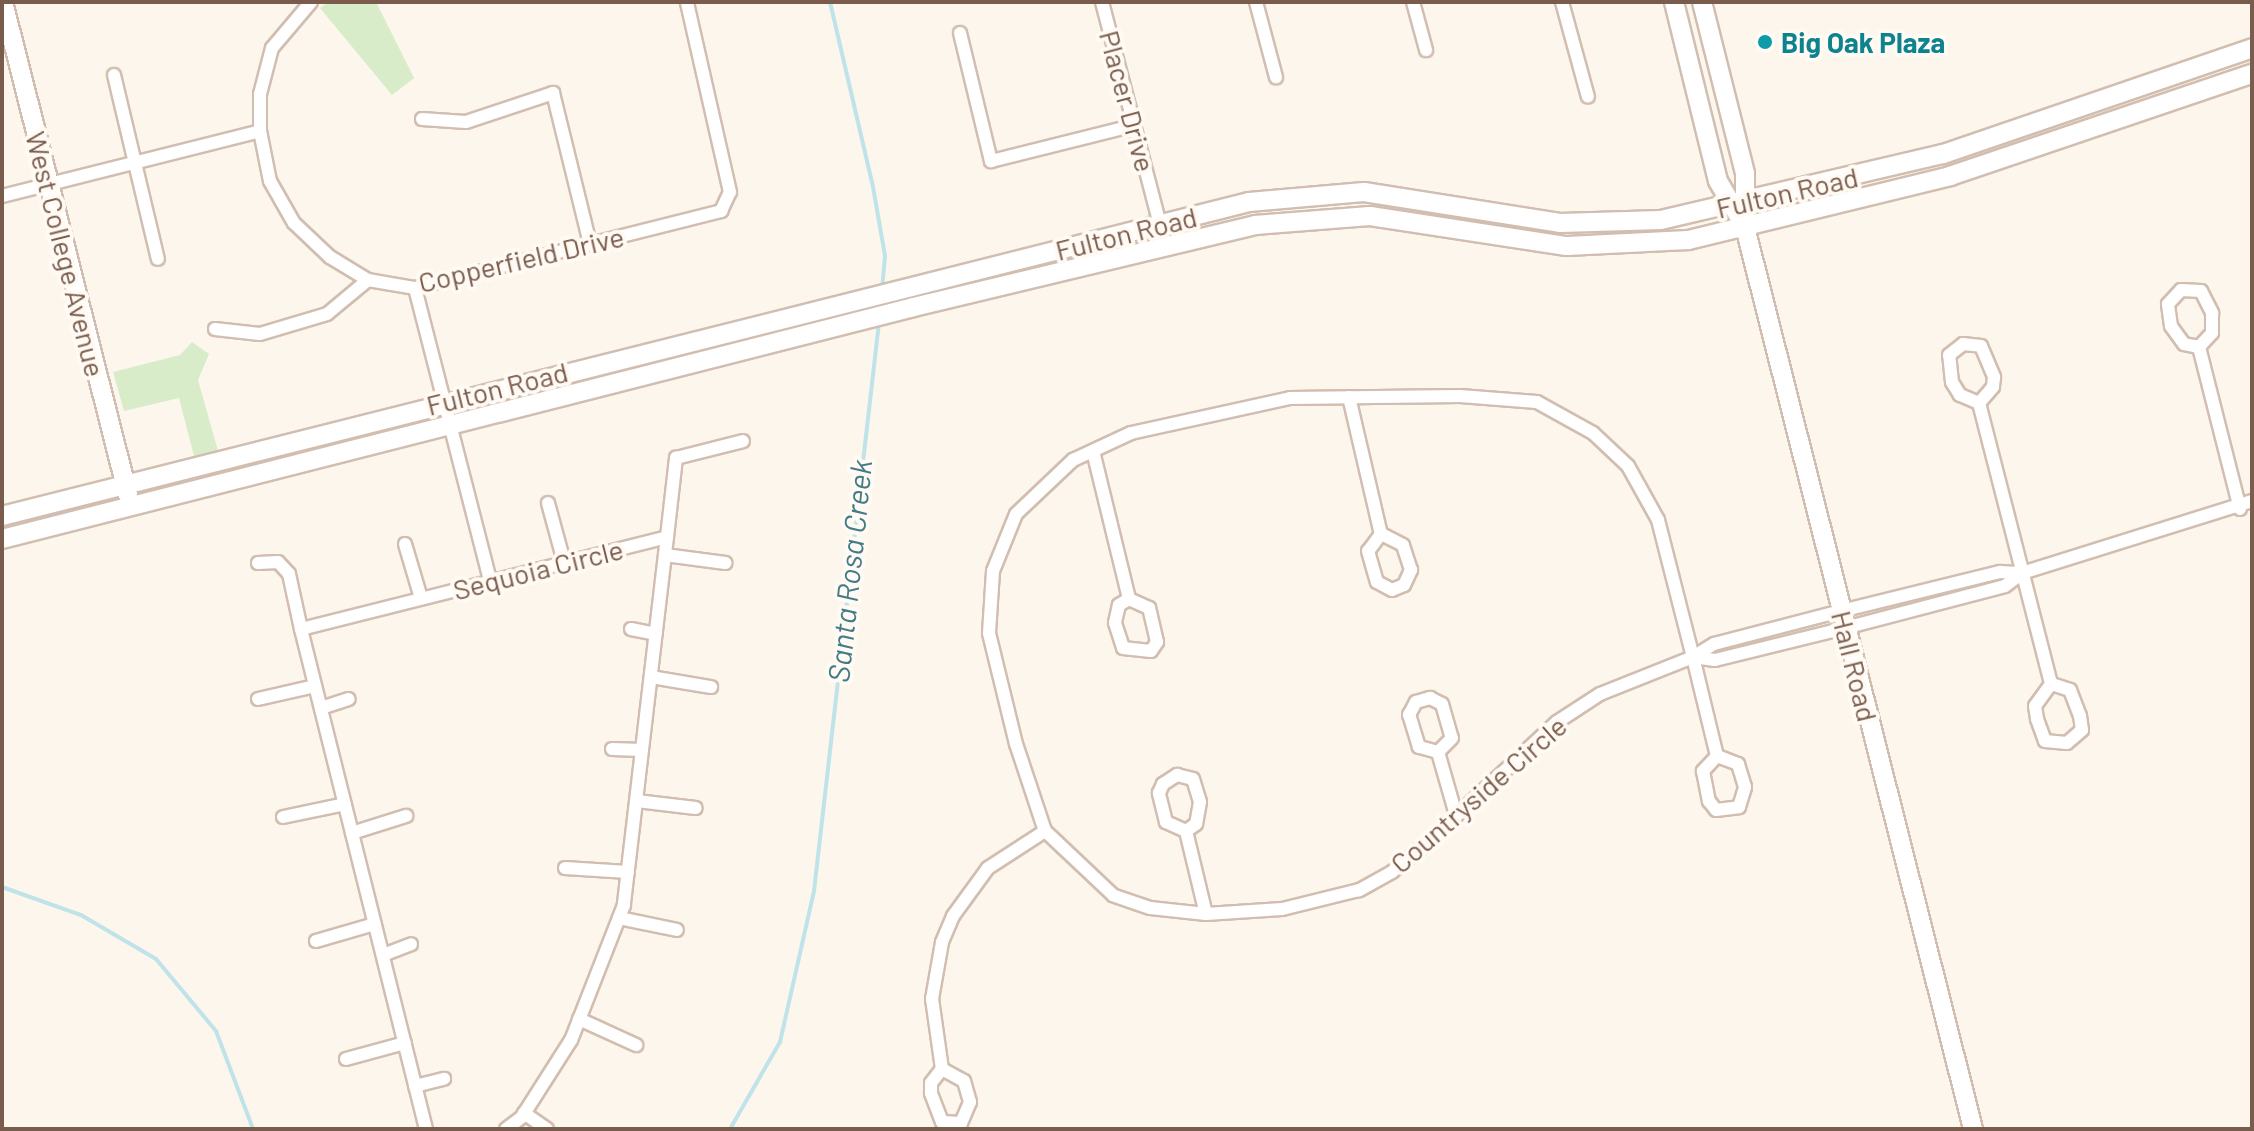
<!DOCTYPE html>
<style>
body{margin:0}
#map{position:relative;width:2254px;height:1131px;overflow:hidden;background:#fdf6ec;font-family:Barlow,sans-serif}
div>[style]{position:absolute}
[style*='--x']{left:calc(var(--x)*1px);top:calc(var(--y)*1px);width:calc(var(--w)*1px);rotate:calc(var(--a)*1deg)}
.green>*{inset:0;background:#d8ecc9}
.stream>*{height:4px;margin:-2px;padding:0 2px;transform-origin:2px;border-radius:2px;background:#bfe3e8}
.roads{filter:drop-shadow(2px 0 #d1beb0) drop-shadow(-2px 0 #d1beb0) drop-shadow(0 2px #d1beb0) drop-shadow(0 -2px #d1beb0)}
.street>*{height:12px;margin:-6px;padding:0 6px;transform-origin:6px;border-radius:6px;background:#fff}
.secondary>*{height:18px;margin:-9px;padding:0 9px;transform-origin:9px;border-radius:9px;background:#fff}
.dots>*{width:22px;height:22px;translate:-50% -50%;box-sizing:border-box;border:4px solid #fffaf3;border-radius:50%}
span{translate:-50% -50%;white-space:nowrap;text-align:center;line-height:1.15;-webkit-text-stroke:8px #fffaf3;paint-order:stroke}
.culture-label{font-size:28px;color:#0d838f;font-weight:700}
.left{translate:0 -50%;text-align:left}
.street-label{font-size:28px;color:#7a5c4d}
.water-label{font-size:30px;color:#437c86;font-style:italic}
.frame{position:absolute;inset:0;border:4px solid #7a5c4d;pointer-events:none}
</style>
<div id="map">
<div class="green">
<i style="clip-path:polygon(329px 2px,376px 2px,414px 78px,392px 95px,320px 8px)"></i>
<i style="clip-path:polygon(192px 342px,209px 354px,198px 380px,218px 451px,194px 456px,179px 398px,124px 411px,113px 372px,180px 355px)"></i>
</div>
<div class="stream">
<i style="--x:830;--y:2;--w:190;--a:76.9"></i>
<i style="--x:873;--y:187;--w:70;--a:80.1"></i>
<i style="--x:885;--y:256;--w:34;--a:95"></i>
<i style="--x:2;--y:887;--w:84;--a:19.5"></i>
<i style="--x:81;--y:915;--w:87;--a:30.4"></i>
<i style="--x:156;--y:959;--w:94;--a:50.2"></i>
<i style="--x:216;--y:1031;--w:105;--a:69.3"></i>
<i style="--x:730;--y:1129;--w:100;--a:-60.1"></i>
<i style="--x:780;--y:1042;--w:155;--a:-77.3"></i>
<i style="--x:814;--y:891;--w:573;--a:-83.48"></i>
</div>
<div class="roads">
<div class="street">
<i style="--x:311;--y:2;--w:60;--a:130.3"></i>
<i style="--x:272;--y:48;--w:48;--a:104.6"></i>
<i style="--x:260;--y:94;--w:37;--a:90"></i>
<i style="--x:260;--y:131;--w:51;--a:78.7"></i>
<i style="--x:270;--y:181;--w:48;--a:60.3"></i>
<i style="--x:294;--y:223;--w:50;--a:43.4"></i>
<i style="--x:330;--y:257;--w:44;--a:31.2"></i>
<i style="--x:368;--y:280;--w:48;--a:9.7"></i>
<i style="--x:415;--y:288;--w:316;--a:-14.1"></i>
<i style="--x:721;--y:211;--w:21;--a:-65"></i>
<i style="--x:730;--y:192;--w:195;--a:-102.8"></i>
<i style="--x:1102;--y:2;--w:253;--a:75.4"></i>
<i style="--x:1256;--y:2;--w:78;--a:75.1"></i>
<i style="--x:1413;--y:2;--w:50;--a:74.8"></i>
<i style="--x:1562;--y:2;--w:98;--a:74.7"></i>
<i style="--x:960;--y:33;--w:132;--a:76.4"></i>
<i style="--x:991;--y:161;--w:148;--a:-14"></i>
<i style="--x:114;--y:75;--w:189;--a:76.6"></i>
<i style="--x:422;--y:119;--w:44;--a:3.9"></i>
<i style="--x:466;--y:122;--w:92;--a:-18.4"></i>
<i style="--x:553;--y:93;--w:155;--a:76.2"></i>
<i style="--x:2;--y:196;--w:266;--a:-14.1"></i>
<i style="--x:415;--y:288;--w:301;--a:75.6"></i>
<i style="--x:215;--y:329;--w:45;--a:6.3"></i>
<i style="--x:260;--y:334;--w:70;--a:-16.6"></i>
<i style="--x:327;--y:314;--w:53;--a:-39.7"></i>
<i style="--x:2199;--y:347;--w:15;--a:-169"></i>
<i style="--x:2184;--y:344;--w:22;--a:-126"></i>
<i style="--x:2171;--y:326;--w:22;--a:-98"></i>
<i style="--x:2168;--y:304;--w:19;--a:-47"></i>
<i style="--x:2181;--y:290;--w:20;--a:3"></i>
<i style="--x:2201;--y:291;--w:25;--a:63"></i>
<i style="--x:2212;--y:313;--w:20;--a:90"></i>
<i style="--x:2212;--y:333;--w:19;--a:133"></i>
<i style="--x:2199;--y:347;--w:167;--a:75.8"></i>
<i style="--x:1460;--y:396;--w:77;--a:4.5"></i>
<i style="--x:1537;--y:402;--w:64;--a:29"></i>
<i style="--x:1593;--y:433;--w:48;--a:43.3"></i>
<i style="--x:1628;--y:466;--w:62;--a:60.9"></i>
<i style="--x:1658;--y:520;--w:141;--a:75.7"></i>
<i style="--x:1693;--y:657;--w:100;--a:158.3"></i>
<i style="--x:1600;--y:694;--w:51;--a:146.9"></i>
<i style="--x:1557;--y:722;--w:179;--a:137"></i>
<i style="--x:1426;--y:844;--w:44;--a:140.5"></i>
<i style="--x:1392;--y:872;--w:38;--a:151"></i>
<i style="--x:1359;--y:890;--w:79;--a:166.1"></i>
<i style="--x:1282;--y:909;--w:76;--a:176.2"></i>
<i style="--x:1206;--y:914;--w:56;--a:-173.9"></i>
<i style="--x:1150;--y:908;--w:39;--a:-161"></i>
<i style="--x:1113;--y:895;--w:93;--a:-136.7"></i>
<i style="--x:1045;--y:831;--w:92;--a:-108.4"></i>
<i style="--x:1016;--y:744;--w:114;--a:-103.7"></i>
<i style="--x:989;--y:633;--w:62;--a:-86.3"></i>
<i style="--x:993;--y:571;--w:61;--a:-68"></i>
<i style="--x:1016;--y:514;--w:79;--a:-43.5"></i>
<i style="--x:1073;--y:460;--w:64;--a:-25"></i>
<i style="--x:1131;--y:433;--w:163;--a:-12.4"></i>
<i style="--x:1290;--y:398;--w:170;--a:-0.7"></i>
<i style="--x:1349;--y:397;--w:141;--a:76.9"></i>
<i style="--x:1381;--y:534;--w:21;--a:127"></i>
<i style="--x:1368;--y:551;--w:32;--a:74"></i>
<i style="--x:1377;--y:582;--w:17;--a:28"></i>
<i style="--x:1392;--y:590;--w:13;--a:-23"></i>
<i style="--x:1404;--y:585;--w:17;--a:-65"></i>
<i style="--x:1411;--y:570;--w:26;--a:-108"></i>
<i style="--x:1403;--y:545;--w:25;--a:-153"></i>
<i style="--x:1979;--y:403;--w:21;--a:-157"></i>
<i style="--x:1960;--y:395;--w:15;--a:-122"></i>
<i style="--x:1952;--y:382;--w:27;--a:-96"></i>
<i style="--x:1949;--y:355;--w:18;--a:-38"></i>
<i style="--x:1963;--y:344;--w:18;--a:6"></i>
<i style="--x:1981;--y:346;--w:34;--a:67"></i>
<i style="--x:1994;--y:377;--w:10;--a:96"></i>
<i style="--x:1993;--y:387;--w:21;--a:131"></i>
<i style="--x:1979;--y:403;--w:290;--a:75.6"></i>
<i style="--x:2051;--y:684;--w:27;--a:126"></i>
<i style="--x:2035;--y:706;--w:13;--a:81"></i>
<i style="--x:2037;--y:719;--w:23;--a:70"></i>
<i style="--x:2045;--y:741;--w:22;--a:5"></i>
<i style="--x:2067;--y:743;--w:20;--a:-41"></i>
<i style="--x:2082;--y:730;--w:14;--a:-98"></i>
<i style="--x:2080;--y:716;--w:28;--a:-111"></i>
<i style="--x:2070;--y:690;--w:20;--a:-162"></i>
<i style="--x:1093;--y:451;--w:152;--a:76.3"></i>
<i style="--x:1129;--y:599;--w:12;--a:149"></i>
<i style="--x:1119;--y:605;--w:18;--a:103"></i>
<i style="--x:1115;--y:623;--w:26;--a:72"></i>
<i style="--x:1123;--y:648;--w:28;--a:6"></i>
<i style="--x:1151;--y:651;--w:11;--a:-56"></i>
<i style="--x:1157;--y:642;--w:35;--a:-103"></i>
<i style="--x:1149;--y:608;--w:22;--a:-156"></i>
<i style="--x:548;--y:503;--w:61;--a:74.8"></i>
<i style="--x:667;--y:537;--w:80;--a:-83.5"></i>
<i style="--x:676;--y:458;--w:69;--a:-14.2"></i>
<i style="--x:405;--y:544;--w:56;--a:73.5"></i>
<i style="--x:665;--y:555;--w:61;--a:7.6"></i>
<i style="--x:258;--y:563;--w:20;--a:-3"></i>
<i style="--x:278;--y:562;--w:16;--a:47"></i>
<i style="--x:289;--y:574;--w:56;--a:77.7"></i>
<i style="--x:631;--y:629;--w:25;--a:11"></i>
<i style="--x:1693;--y:657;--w:25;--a:-32"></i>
<i style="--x:1714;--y:644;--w:131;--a:-14.6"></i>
<i style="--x:1841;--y:611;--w:164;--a:-13.8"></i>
<i style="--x:2000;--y:572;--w:22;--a:3"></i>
<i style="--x:2022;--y:573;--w:241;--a:-17.4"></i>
<i style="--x:1693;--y:657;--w:22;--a:8"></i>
<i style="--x:1715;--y:660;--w:134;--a:-13.8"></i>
<i style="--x:1845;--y:628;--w:165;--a:-14.7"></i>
<i style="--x:2005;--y:586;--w:21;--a:-37"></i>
<i style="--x:1693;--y:657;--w:102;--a:76.4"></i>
<i style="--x:1717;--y:756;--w:21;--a:133"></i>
<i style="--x:1703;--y:771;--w:31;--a:79"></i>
<i style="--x:1709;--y:801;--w:11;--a:52"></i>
<i style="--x:1716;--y:810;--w:23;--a:-7"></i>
<i style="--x:1739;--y:807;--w:21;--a:-73"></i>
<i style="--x:1745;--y:787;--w:24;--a:-107"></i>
<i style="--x:1738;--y:764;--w:22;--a:-159"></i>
<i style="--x:651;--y:677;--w:61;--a:9.5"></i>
<i style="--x:258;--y:699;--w:58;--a:-12.8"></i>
<i style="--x:321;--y:708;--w:29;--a:-18"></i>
<i style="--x:612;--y:749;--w:30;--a:2"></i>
<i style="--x:1438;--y:752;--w:20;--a:-165"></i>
<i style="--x:1419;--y:747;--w:34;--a:-107"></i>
<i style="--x:1409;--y:715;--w:15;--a:-62"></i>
<i style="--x:1416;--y:702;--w:15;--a:-16"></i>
<i style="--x:1430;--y:698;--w:13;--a:27"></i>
<i style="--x:1442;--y:704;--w:35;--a:74"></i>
<i style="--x:1452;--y:738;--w:20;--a:135"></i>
<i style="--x:1438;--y:752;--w:66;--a:74.1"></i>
<i style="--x:637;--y:801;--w:59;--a:6.8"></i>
<i style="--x:283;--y:817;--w:63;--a:-11.8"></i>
<i style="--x:1186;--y:831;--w:22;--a:-156"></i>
<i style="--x:1166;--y:822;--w:30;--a:-104"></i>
<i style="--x:1159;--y:793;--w:10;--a:-66"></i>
<i style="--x:1163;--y:784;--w:17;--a:-33"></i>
<i style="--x:1177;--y:775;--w:16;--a:14"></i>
<i style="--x:1193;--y:779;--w:24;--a:73"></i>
<i style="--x:1200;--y:802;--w:22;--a:100"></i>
<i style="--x:1196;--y:824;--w:12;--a:145"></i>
<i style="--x:1186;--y:831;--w:85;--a:76.5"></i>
<i style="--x:352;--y:833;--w:57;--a:-17.5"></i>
<i style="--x:565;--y:868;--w:63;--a:3.6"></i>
<i style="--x:619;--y:918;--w:59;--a:11.7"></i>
<i style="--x:316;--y:941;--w:61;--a:-16.1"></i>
<i style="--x:383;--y:955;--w:30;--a:-21"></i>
<i style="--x:579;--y:1019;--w:63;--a:24.5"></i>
<i style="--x:346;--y:1059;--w:61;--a:-15.2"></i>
<i style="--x:942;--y:1069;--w:25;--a:29"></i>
<i style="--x:964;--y:1081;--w:22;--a:74"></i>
<i style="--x:970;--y:1102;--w:23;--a:113"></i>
<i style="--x:961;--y:1123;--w:19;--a:-177"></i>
<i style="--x:942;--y:1122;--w:31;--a:-111"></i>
<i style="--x:931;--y:1093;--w:10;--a:-90"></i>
<i style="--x:931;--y:1083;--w:18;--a:-52"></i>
<i style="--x:942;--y:1069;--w:71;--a:-98.1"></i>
<i style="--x:932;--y:999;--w:58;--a:-80"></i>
<i style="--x:942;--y:942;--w:28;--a:-67"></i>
<i style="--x:953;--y:916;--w:59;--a:-53.9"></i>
<i style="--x:988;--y:868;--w:68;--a:-33"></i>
<i style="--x:415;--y:1086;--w:30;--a:-14"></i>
<i style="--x:524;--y:1113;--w:28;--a:35"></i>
<i style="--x:426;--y:1129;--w:515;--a:-104.04"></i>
<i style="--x:301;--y:629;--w:377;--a:-14.1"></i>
<i style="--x:667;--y:537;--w:371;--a:96.7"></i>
<i style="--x:624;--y:905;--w:145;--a:111.4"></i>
<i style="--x:571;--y:1040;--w:91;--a:122.5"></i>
<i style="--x:522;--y:1117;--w:20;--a:143"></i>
</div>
<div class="secondary">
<i style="--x:3;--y:2;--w:509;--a:75.77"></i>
<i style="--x:1674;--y:2;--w:184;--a:76.2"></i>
<i style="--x:1718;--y:181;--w:53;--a:59.6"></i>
<i style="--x:1745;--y:227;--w:930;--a:75.81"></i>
<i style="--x:1702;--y:2;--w:176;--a:75.9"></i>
<i style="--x:1745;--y:173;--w:39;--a:90"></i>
<i style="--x:2;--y:516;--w:1286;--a:-14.13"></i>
<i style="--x:1249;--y:202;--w:115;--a:-5"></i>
<i style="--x:1364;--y:192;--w:198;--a:9"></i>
<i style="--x:1560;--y:223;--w:101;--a:-1.7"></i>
<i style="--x:1661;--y:220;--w:290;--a:-13.2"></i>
<i style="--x:1943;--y:154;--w:327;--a:-18.9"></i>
<i style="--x:2;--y:539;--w:941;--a:-14.27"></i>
<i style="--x:914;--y:307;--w:351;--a:-13.5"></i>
<i style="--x:1255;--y:225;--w:115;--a:-4.5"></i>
<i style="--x:1370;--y:216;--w:199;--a:8.7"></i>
<i style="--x:1567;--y:246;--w:121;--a:-2.8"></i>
<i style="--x:1688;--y:240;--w:270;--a:-13.7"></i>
<i style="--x:1950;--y:176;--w:319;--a:-18.7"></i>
</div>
</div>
<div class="dots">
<i style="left:1765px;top:42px;background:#0f9aa8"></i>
</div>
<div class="culture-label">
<span class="left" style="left:1781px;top:42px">Big Oak Plaza</span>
</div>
<div class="street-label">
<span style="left:1128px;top:101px;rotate:75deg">Placer Drive</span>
<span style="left:1787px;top:192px;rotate:-13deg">Fulton Road</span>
<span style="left:1126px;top:233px;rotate:-14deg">Fulton Road</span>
<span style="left:66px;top:254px;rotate:76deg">West College Avenue</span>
<span style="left:521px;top:259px;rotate:-13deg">Copperfield Drive</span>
<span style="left:497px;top:388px;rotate:-14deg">Fulton Road</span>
<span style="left:538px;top:569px;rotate:-14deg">Sequoia Circle</span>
<span style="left:1855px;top:666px;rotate:76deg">Hall Road</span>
<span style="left:1478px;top:794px;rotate:-41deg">Countryside Circle</span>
</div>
<div class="water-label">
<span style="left:849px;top:571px;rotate:-84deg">Santa Rosa Creek</span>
</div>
<div class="frame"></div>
</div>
